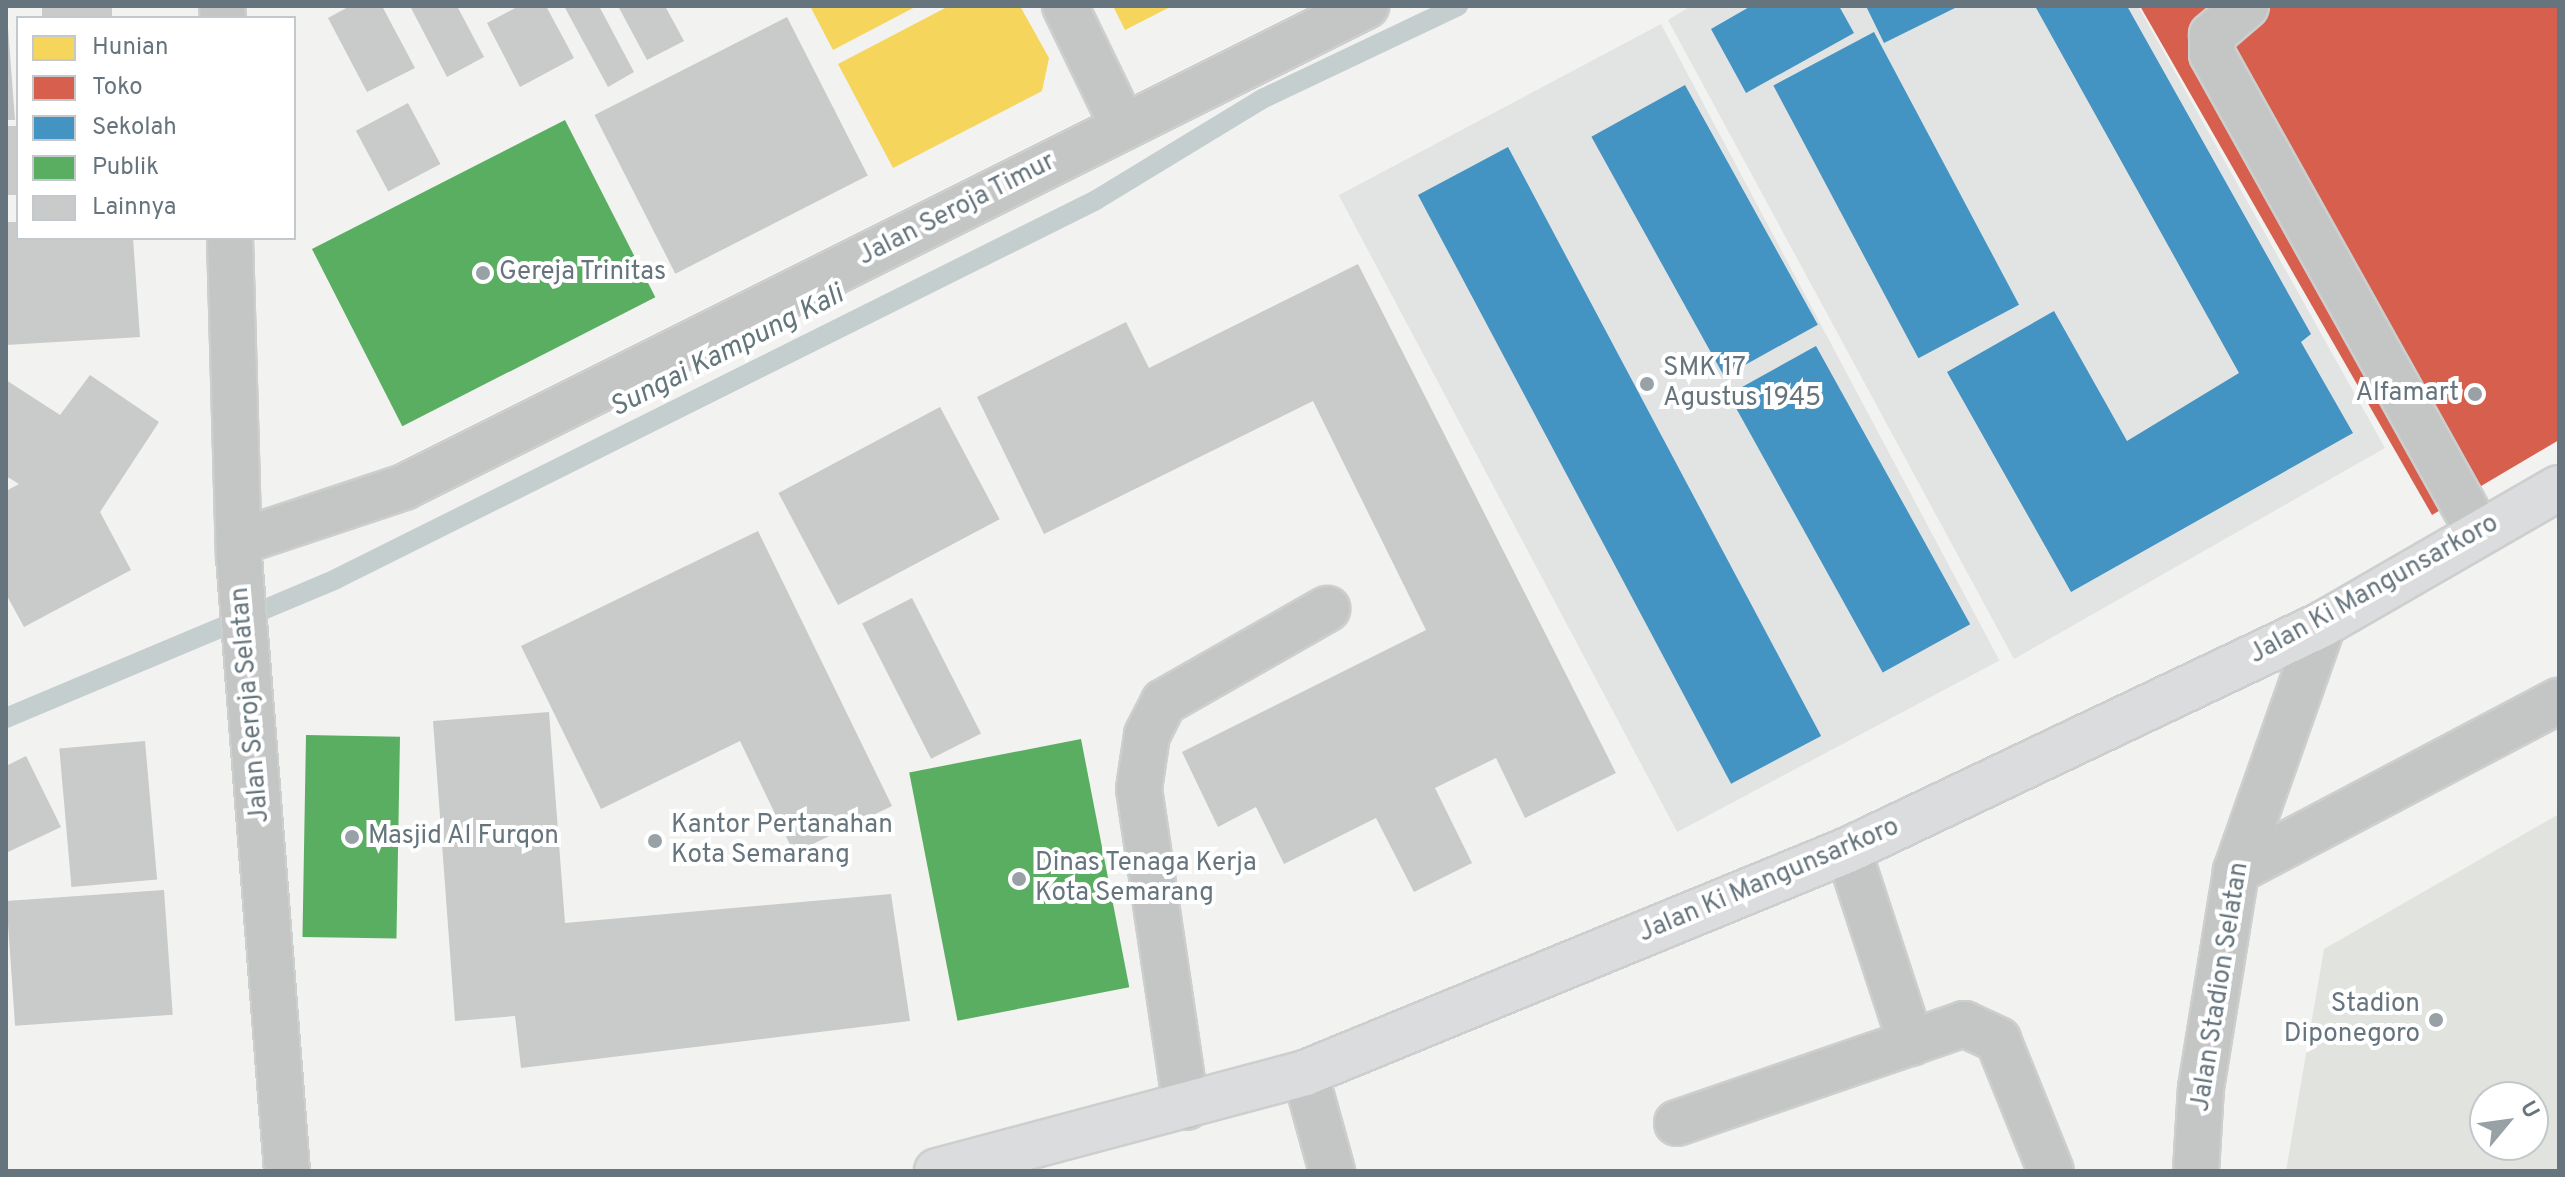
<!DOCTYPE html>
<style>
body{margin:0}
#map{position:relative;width:2565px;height:1177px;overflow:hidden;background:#f2f2f1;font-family:Overpass,sans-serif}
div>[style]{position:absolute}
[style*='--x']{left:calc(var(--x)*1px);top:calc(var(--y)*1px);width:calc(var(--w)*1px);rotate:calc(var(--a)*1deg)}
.built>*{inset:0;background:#e2e3e3;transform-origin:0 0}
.green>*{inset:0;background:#e1e3de}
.homes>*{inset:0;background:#f6d55c}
.shops>*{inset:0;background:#d6604d}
.schools>*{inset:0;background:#4393c3;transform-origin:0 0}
.public>*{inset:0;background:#5aae61;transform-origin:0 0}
.stream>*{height:20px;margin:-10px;padding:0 10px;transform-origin:10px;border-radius:10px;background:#c4cecf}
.building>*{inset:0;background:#c9caca;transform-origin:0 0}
.roads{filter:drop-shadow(2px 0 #cdcece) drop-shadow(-2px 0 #cdcece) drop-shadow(0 2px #cdcece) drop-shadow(0 -2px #cdcece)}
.minor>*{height:44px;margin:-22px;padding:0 22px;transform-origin:22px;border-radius:22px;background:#c4c6c6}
.major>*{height:44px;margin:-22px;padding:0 22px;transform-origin:22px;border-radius:22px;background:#dbdcdd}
.dots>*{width:22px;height:22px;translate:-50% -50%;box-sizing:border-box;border:4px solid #fff;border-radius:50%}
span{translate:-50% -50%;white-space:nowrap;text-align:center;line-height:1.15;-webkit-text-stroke:8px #fff;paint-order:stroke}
.street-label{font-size:26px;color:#66757d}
.poi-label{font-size:26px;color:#66757d}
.left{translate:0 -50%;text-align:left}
.right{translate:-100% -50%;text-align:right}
.water-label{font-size:28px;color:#62767b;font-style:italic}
.frame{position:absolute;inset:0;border:8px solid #66757d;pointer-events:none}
.legend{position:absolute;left:16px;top:16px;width:280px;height:224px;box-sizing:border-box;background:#fff;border:2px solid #c2c8cb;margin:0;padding:10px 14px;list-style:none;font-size:24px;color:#66757d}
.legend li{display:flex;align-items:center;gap:16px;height:40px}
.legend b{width:40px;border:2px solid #c2c8cb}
.north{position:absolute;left:2469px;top:1081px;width:80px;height:80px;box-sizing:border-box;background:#fff;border:2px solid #c2c8cb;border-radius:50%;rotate:61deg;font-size:22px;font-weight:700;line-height:32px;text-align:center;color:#66757d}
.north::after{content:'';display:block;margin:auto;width:28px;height:36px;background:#97a1a6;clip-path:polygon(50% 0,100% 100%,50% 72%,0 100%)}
</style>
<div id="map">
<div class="built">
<i style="clip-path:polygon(1691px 6px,2138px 6px,2385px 448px,2014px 659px,1668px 20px)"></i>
<i style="left:1661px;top:24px;width:721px;height:365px;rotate:62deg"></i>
</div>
<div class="green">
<i style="clip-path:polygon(evenodd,2559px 814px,2559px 1171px,2286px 1171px,2324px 949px,2559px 814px,2485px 1097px,2533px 1097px,2533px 1145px,2485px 1145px,2485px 1097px)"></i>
</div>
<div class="homes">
<i style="clip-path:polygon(810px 6px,917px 6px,833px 50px)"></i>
<i style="clip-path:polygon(949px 6px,1020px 6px,1049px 58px,1042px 91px,893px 168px,838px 64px)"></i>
<i style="clip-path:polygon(1113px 6px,1172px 6px,1125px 30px)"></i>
</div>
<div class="shops">
<i style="clip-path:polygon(2140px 6px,2559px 6px,2559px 440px,2432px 515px)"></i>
</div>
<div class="schools">
<i style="clip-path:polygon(1751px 6px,1839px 6px,1854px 33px,1746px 93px,1711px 29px)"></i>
<i style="clip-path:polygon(1866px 6px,1959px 6px,1884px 43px)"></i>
<i style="clip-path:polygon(2035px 6px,2127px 6px,2311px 334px,2301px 342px,2353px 433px,2071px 592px,1947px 372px,2054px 311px,2127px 441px,2239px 373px)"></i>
<i style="left:1874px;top:32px;width:309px;height:114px;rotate:62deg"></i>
<i style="left:1685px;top:85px;width:274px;height:107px;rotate:61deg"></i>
<i style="left:1508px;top:147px;width:667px;height:102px;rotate:62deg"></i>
<i style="left:1816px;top:346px;width:318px;height:100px;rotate:61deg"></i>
</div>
<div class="public">
<i style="left:565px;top:120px;width:199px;height:284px;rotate:63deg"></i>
<i style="left:306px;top:735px;width:94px;height:202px;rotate:1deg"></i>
<i style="left:1081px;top:739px;width:253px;height:175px;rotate:79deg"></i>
</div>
<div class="stream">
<i style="--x:6;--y:718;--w:358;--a:-22.8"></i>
<i style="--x:336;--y:579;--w:849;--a:-26.5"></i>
<i style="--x:1096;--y:200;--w:194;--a:-31.3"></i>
<i style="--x:1262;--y:99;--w:217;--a:-25.4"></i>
</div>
<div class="building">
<i style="left:42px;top:6px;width:70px;height:12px"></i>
<i style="clip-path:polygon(350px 6px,382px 6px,415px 68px,367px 92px,328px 18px)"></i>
<i style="clip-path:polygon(410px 6px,457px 6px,484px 57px,447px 77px)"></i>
<i style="clip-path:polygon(519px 6px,546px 6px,574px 58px,520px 87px,487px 23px)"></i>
<i style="clip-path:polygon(564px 6px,599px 6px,634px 72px,608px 87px)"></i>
<i style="clip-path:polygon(618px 6px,665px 6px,684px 41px,647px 60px)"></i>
<i style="left:787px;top:17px;width:178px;height:216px;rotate:63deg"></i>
<i style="clip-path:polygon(6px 28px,8px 28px,15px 120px,6px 120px)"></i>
<i style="left:408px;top:103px;width:69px;height:59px;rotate:62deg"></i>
<i style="left:18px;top:126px;width:69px;height:12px;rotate:90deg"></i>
<i style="clip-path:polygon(6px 222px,18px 222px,18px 238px,133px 238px,140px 337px,6px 345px)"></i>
<i style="clip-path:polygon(1358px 264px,1616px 773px,1525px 818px,1496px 758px,1435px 788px,1472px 863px,1414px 892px,1376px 818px,1284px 864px,1256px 807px,1218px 827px,1182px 752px,1426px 630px,1313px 401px,1044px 534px,977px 397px,1126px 322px,1149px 368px)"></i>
<i style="clip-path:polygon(90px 375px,159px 422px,100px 512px,131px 570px,24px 627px,6px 594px,6px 491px,19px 484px,6px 476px,6px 380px,60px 415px)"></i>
<i style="left:940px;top:407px;width:127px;height:183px;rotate:62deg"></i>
<i style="clip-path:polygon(758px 531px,892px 806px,794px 853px,740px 741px,601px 809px,521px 646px)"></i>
<i style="left:912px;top:598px;width:152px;height:56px;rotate:63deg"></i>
<i style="clip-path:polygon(549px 712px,565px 923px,891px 894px,910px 1021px,521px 1068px,515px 1016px,455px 1021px,433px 721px)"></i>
<i style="left:145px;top:741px;width:139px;height:86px;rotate:85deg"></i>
<i style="clip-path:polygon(26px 756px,61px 827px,6px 853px,6px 766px)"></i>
<i style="left:164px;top:890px;width:125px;height:158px;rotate:86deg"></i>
</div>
<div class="roads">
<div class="minor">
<i style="--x:222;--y:6;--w:12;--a:85"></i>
<i style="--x:1065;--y:6;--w:133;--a:64.2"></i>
<i style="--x:2246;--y:6;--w:45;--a:139.5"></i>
<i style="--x:2212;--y:35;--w:19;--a:90"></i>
<i style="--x:2212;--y:54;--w:546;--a:60.85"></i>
<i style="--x:230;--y:238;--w:319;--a:88.4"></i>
<i style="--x:239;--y:557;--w:616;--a:85.53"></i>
<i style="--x:239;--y:542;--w:174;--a:-18.4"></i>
<i style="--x:404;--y:487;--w:1076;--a:-26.57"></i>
<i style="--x:1848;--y:850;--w:203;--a:71.9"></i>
<i style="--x:2236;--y:871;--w:365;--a:-27.8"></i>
<i style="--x:1305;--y:1073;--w:102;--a:74.6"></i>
<i style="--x:1186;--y:1107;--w:321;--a:-98.4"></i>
<i style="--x:1139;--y:789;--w:55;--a:-81.6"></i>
<i style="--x:1147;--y:735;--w:37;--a:-63"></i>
<i style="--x:1164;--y:702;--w:188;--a:-29.7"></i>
<i style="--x:1677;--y:1123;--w:304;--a:-19"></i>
<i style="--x:1964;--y:1024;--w:38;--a:25"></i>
<i style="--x:1998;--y:1040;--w:141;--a:68"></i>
<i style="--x:2196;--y:1171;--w:83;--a:-86.6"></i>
<i style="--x:2201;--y:1088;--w:220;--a:-80.8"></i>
<i style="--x:2236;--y:871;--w:262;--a:-70.6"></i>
</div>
<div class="major">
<i style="--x:937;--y:1171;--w:381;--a:-14.9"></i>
<i style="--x:1305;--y:1073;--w:587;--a:-22.33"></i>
<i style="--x:1848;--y:850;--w:526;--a:-25.44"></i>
<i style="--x:2323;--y:624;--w:272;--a:-30"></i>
</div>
</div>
<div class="dots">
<i style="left:483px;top:273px;background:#97a1a6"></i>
<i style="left:1647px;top:384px;background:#97a1a6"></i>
<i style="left:2475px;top:394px;background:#97a1a6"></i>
<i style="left:352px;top:837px;background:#97a1a6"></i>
<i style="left:655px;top:841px;background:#97a1a6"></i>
<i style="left:1019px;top:879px;background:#97a1a6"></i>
<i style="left:2436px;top:1020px;background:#97a1a6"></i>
</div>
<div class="street-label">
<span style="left:957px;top:210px;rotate:-27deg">Jalan Seroja Timur</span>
<span style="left:2374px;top:590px;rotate:-29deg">Jalan Ki Mangunsarkoro</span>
<span style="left:251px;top:705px;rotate:-95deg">Jalan Seroja Selatan</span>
<span style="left:1769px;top:881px;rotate:-23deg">Jalan Ki Mangunsarkoro</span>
<span style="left:2221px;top:987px;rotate:-81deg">Jalan Stadion Selatan</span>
</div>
<div class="poi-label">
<span class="left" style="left:499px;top:273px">Gereja Trinitas</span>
<span class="left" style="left:1663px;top:384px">SMK 17<br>Agustus 1945</span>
<span class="right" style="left:2459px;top:394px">Alfamart</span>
<span class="left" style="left:671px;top:841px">Kantor Pertanahan<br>Kota Semarang</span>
<span class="left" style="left:368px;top:837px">Masjid Al Furqon</span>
<span class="left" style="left:1035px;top:879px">Dinas Tenaga Kerja<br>Kota Semarang</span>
<span class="right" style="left:2420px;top:1020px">Stadion<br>Diponegoro</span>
</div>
<div class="water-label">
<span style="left:727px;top:352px;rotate:-27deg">Sungai Kampung Kali</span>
</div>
<div class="frame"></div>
<ul class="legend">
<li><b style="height:22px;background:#f6d55c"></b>Hunian</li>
<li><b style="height:22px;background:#d6604d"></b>Toko</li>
<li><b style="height:22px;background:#4393c3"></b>Sekolah</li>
<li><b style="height:22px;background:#5aae61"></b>Publik</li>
<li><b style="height:22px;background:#c9caca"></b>Lainnya</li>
</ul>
<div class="north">U</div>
</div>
